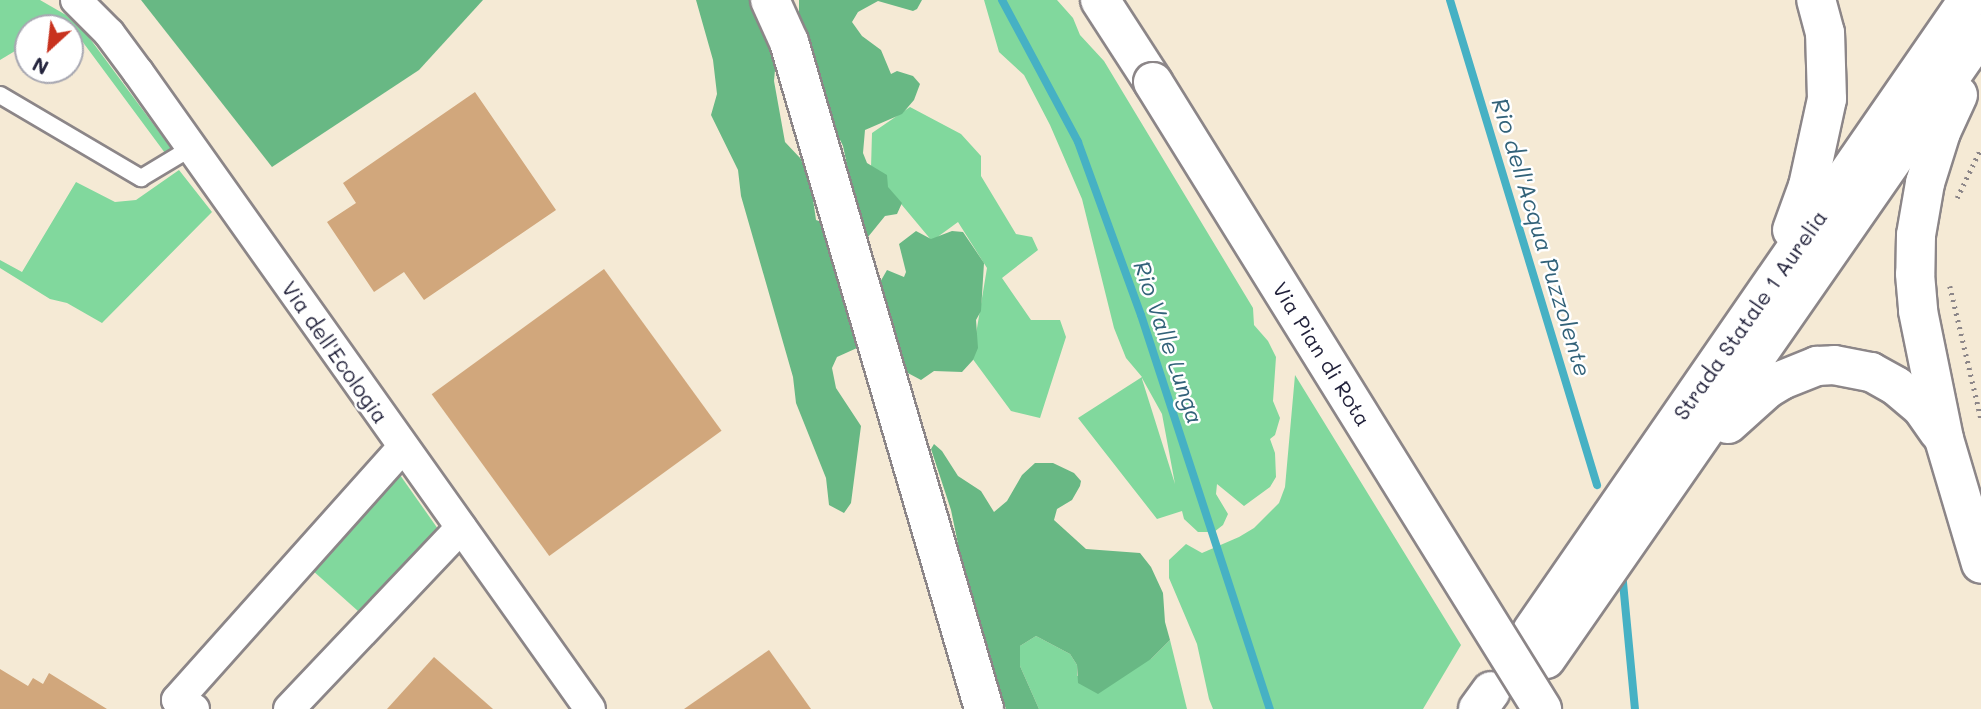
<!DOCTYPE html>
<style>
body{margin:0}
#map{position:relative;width:1981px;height:709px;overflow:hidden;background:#f5ead5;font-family:Mali,sans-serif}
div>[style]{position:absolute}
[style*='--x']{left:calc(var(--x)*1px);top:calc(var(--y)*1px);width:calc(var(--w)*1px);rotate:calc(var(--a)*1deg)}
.green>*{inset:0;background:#81d89d}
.forest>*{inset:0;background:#68b884}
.stream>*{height:8px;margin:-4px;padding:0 4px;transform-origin:4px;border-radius:4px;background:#46b1c4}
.building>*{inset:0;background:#d1a77c;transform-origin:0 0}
.path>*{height:4.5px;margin-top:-2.25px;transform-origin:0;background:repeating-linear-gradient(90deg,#8c8688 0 2px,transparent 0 7px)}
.roads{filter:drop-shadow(2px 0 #8c8688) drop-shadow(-2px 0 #8c8688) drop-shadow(0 2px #8c8688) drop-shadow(0 -2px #8c8688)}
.lane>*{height:16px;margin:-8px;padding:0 8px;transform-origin:8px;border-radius:8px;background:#fff}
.street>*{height:30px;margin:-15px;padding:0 15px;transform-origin:15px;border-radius:15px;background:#fff}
.secondary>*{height:38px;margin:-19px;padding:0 19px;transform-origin:19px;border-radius:19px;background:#fff}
.highway>*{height:38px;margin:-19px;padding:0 19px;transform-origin:19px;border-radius:19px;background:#fff}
.bridges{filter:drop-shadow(2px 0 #8c8688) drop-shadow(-2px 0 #8c8688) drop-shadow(0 2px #8c8688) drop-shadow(0 -2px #8c8688)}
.secondary-bridge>*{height:38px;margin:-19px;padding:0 19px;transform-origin:19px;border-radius:19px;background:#fff}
span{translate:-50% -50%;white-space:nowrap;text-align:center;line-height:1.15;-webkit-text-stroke:5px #fff;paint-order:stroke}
.street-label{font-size:21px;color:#22223b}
.water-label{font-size:23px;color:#326279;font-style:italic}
.north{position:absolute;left:14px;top:14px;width:70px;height:70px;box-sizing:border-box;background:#fff;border:2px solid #a7a7b1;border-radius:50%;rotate:207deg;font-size:19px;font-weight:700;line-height:28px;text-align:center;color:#22223b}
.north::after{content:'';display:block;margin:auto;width:24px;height:32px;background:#c8321e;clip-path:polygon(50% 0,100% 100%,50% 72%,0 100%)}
</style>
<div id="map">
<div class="green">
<i style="clip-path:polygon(0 0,40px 0,66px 15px,88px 36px,171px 148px,165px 153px,82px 41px,70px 48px,70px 28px,28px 28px,28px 59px,15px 51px,0 60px)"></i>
<i style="clip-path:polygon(evenodd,984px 0,1057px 0,1073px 18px,1080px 35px,1104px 61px,1253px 308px,1254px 325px,1268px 341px,1276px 357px,1273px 401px,1280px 418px,1275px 435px,1270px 439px,1275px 453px,1276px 477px,1270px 487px,1244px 506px,1217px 484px,1216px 494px,1228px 514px,1223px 525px,1214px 532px,1198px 532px,1184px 519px,1182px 511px,1157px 519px,1078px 418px,1142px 377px,1126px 358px,1114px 328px,1082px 199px,1050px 125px,1024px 75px,999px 52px,984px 0,1142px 378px,1162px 414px,1175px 484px,1142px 379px,1142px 378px)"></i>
<i style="clip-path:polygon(910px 107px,961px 134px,981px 156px,981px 176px,1016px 234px,1032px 237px,1038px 250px,1002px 278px,1031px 320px,1060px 320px,1066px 337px,1040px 418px,1011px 411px,972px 358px,987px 268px,958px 222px,932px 241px,871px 168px,872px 133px)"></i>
<i style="clip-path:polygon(179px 170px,212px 212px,102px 323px,67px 303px,50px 299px,0 268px,0 260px,22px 272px,76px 182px,115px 202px,136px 200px)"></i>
<i style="clip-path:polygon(1295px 375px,1461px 645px,1423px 709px,1213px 709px,1209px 699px,1197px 644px,1169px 578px,1169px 560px,1186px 544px,1202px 553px,1239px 537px,1254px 528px,1279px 503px,1285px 487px)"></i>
<i style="clip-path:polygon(400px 475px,438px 529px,358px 611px,312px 570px)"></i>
<i style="clip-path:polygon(1036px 636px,1070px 654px,1077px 665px,1077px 676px,1151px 659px,1170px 640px,1187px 709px,1039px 709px,1020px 666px,1020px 646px)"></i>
</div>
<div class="forest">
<i style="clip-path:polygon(141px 0,483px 0,419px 70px,272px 167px)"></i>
<i style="clip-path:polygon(696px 0,758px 0,777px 48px,774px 81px,785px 142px,801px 159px,812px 192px,816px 220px,824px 223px,868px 328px,857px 348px,837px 357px,832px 368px,836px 388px,861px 426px,851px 503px,844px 513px,829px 505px,826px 478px,796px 403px,793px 377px,741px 196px,738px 170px,711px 115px,717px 94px,713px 60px)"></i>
<i style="clip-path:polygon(799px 0,922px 0,917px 9px,913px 11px,878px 1px,858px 12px,852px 22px,862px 36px,881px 50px,891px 74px,897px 71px,913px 76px,920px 84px,914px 100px,902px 114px,865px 130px,863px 153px,867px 163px,887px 175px,888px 187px,902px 203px,897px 214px,885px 216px,868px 237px,862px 237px,843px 146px,827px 113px,811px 44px,799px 17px)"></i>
<i style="clip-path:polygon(916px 231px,931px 239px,952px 231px,963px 232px,984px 263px,981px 311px,976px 320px,978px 348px,973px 360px,962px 372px,934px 371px,921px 380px,906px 372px,875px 291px,887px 270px,904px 277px,906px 272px,899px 244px)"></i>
<i style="clip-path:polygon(934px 444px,942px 451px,958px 476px,981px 491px,994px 512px,1007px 501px,1022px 475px,1035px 463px,1053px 463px,1074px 473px,1081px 481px,1080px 486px,1072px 500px,1057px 509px,1054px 520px,1086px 549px,1140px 553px,1151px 567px,1163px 593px,1165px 622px,1170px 640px,1151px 659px,1098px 694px,1078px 683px,1077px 665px,1070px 654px,1036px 636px,1020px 646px,1020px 666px,1039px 709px,1006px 709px,971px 607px,951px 510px,931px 449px)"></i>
</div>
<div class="stream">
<i style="--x:1002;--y:0;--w:161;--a:61.8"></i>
<i style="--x:1078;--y:142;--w:184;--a:70"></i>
<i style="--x:1141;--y:315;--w:415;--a:71.9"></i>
<i style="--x:1450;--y:0;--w:507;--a:73.14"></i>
<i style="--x:1622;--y:572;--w:138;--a:84.6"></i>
</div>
<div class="building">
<i style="clip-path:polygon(475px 92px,556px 210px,424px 300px,404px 272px,374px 292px,327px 222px,356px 203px,343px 183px)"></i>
<i style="left:604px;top:269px;width:200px;height:213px;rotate:54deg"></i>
<i style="clip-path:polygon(769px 650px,811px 709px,684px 709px)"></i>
<i style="clip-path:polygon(434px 657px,493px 709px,387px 709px)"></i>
<i style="clip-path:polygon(0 669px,28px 686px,33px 678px,43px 684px,49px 673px,107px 709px,0 709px)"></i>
</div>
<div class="path">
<i style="--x:1957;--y:198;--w:55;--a:-64.4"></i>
<i style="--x:1950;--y:286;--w:136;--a:76.8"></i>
</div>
<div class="roads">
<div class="lane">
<i style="--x:0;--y:95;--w:164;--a:30.5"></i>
<i style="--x:141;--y:178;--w:58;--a:-31"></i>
</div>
<div class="street">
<i style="--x:76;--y:0;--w:47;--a:45"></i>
<i style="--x:109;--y:33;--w:49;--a:53.4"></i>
<i style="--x:138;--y:72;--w:781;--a:54.64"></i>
<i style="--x:194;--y:709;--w:19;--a:-152"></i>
<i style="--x:177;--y:700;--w:338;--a:-48.2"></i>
<i style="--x:289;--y:709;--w:250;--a:-46.5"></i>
</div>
<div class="secondary">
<i style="--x:1100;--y:0;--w:98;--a:57.1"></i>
</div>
<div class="highway">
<i style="--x:770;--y:0;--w:46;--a:65.7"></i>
<i style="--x:789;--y:42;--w:695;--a:73.7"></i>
<i style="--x:1958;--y:95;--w:41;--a:114.7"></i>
<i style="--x:1941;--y:132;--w:53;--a:107.4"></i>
<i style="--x:1925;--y:183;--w:53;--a:99.8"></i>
<i style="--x:1916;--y:235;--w:39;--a:91"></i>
<i style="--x:1915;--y:274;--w:37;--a:85"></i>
<i style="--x:1918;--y:311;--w:131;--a:78.5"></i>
<i style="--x:1944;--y:439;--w:130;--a:73.5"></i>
<i style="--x:1792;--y:230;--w:47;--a:-70"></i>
<i style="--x:1808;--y:186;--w:89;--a:-77.7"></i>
<i style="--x:1827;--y:99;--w:66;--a:-91.7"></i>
<i style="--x:1825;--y:33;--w:34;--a:-105"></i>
<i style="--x:1728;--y:424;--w:52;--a:-41.9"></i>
<i style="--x:1767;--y:389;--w:17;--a:-31"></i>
<i style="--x:1782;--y:380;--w:38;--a:-22"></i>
<i style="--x:1817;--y:366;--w:17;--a:-3"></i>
<i style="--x:1834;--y:365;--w:38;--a:11"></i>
<i style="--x:1871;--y:372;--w:29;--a:29"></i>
<i style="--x:1896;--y:386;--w:34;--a:40"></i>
<i style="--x:1922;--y:408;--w:29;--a:55"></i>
<i style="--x:1532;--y:631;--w:767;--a:-55.36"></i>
<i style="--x:1546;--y:659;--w:762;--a:-55.21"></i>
<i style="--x:1478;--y:709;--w:22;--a:-54"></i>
</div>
</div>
<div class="bridges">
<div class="secondary-bridge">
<i style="--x:1153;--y:82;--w:738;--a:58.18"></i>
</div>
</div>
<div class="street-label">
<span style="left:1750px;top:315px;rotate:-55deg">Strada Statale 1 Aurelia</span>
<span style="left:335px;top:352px;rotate:55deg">Via dell'Ecologia</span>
<span style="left:1322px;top:354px;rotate:58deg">Via Pian di Rota</span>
</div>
<div class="water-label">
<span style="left:1542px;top:237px;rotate:73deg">Rio dell'Acqua Puzzolente</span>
<span style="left:1169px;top:342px;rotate:71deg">Rio Valle Lunga</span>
</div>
<div class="north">N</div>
</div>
